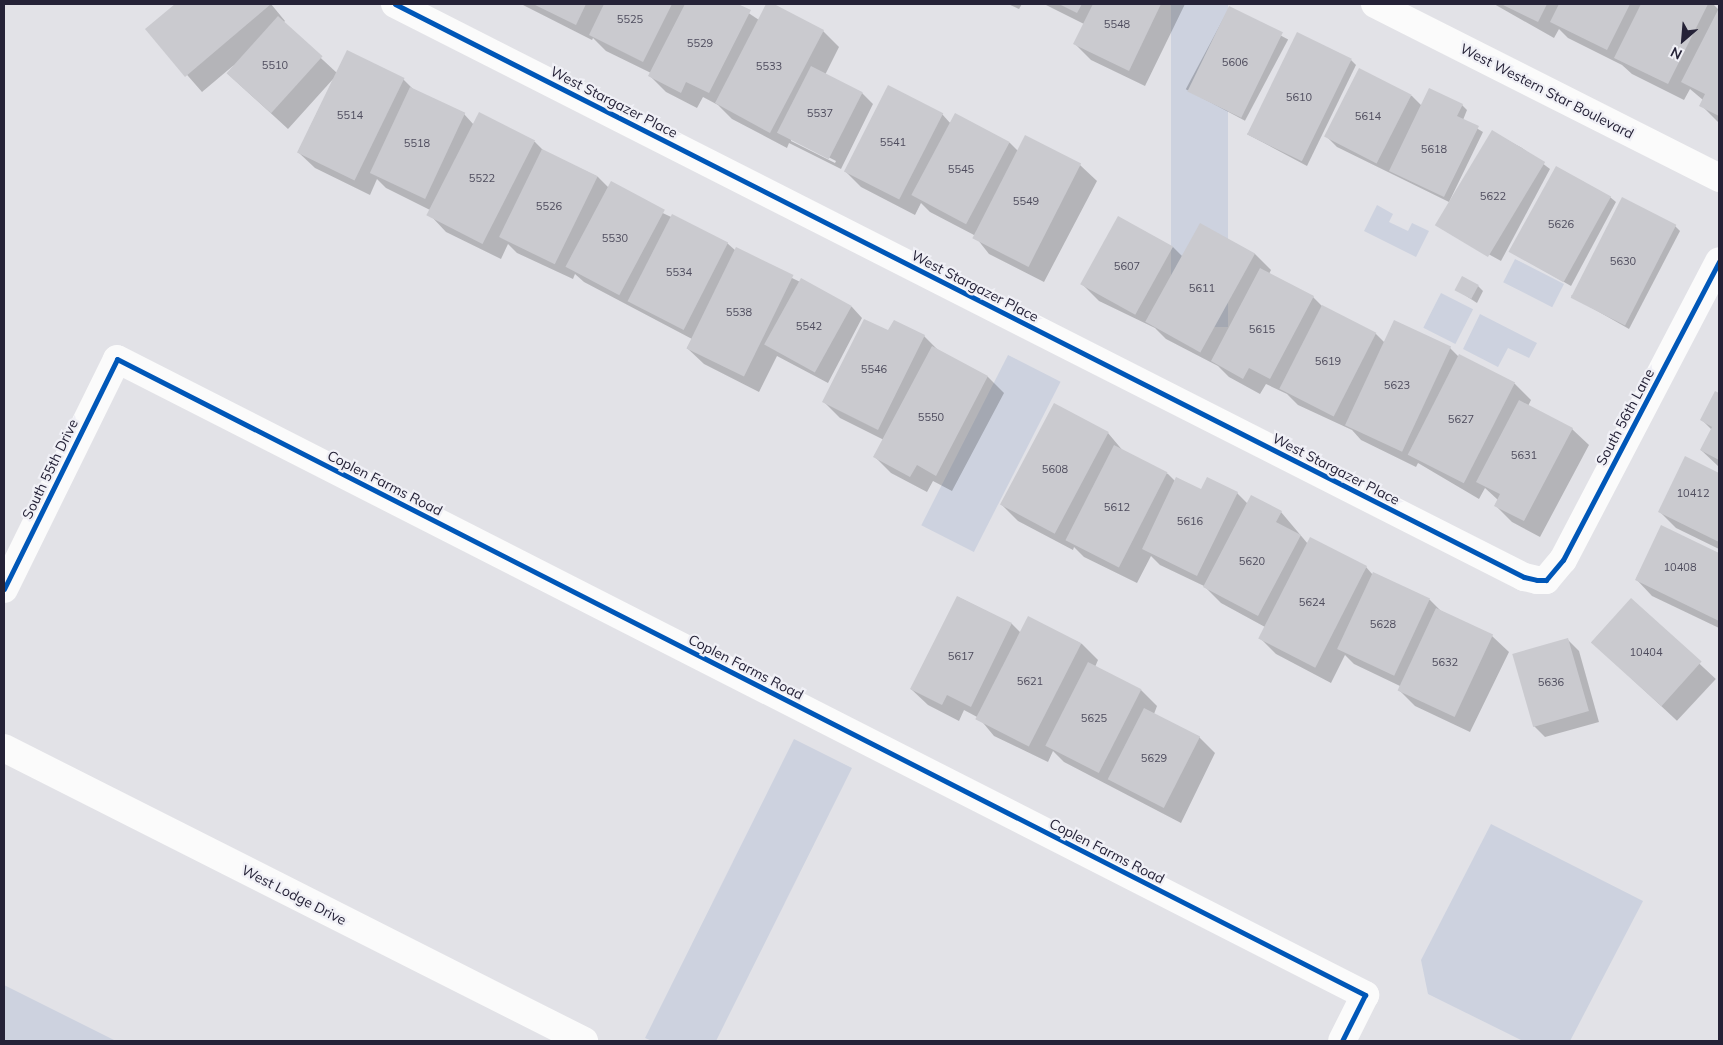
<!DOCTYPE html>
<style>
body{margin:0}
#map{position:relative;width:1723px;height:1045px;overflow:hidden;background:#e2e2e7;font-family:Mulish,sans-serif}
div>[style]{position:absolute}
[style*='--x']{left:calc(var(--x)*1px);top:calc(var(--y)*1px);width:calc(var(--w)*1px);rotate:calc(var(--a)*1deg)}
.green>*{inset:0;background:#cdd2df;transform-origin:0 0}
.shadow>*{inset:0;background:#0003;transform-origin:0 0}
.building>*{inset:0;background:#cacacf;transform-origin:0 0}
.street>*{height:28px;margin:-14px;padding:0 14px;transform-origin:14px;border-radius:14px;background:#fbfbfb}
.cycleway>*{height:5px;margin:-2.5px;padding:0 2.5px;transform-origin:2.5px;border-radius:2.5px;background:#0057b8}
span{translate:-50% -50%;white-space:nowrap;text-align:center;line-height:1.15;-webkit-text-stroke:4.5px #f0f0f6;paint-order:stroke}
.number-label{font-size:11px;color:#4e4c5d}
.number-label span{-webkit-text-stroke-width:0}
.street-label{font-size:14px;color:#252237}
.frame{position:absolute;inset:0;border:5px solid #252237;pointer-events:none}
.north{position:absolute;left:1658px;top:15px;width:50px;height:50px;-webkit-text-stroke:4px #f0f0f6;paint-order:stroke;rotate:207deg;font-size:14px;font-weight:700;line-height:20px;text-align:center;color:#252237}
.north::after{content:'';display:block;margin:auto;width:18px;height:22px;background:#252237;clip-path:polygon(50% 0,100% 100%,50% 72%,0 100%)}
</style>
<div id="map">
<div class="green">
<i style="left:1171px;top:4px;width:57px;height:323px"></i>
<i style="clip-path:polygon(1377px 205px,1393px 214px,1389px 222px,1408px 231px,1412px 223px,1429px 231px,1416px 257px,1364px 231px)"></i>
<i style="left:1515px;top:259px;width:55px;height:26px;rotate:27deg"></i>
<i style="left:1441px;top:293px;width:36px;height:39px;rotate:27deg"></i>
<i style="clip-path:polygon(1480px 314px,1537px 343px,1529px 358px,1508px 348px,1498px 367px,1463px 349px)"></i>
<i style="left:1008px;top:355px;width:59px;height:191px;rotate:27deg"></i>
<i style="clip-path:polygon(794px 739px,852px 768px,716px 1041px,652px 1041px,645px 1038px)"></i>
<i style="clip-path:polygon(1491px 824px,1643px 901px,1570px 1041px,1523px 1041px,1428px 994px,1421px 960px)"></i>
<i style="clip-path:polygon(4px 985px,116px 1041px,4px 1041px)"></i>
</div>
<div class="shadow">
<i style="clip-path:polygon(177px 4px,271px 4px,285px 21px,283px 23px,337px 73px,403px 79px,415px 91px,464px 114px,474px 125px,535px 142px,544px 151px,598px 177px,609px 188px,727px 243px,736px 251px,852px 307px,862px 318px,828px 383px,777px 356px,759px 392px,704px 364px,687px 348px,692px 339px,584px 282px,575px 274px,573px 279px,517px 253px,508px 244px,501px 259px,446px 232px,430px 215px,432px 211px,386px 188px,377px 179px,370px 195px,315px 168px,298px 152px,334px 78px,288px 129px,228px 74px,234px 65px,202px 92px,147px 29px)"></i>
<i style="clip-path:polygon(evenodd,521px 4px,735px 4px,759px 20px,768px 4px,771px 4px,823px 31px,839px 47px,825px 75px,862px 93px,873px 104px,841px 169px,789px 143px,787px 148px,732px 119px,718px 105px,703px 97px,697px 108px,666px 92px,650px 76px,651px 73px,606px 51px,593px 38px,592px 40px,521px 4px,791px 138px,836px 161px,835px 163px,791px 141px,791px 138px)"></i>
<i style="clip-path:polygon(1008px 4px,1022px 4px,1019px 9px)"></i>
<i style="clip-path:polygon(1044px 4px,1185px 4px,1145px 86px,1091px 60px,1075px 44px,1084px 24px)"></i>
<i style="clip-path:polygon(1494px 4px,1713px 4px,1719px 10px,1719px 123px,1701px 105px,1703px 100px,1690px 89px,1684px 100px,1632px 74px,1622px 65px,1568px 38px,1559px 29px,1554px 38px)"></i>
<i style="left:1229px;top:8px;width:67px;height:92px;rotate:28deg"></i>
<i style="clip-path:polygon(1351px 60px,1356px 65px,1307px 166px,1247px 134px)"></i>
<i style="clip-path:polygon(1359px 70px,1412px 96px,1422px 106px,1462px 105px,1467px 110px,1463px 120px,1483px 132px,1449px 202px,1337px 147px,1326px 136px)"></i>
<i style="clip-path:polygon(942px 114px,951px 124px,956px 115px,1010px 143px,1018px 151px,1080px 165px,1097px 181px,1044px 282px,989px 254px,974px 235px,930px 212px,921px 203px,915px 215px,861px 187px,845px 171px)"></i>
<i style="clip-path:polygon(1492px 132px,1522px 148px,1550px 169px,1501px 261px,1443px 229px)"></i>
<i style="clip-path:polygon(1610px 197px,1616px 202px,1571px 286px,1512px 252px)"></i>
<i style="clip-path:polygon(1675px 226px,1680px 231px,1629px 329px,1571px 296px)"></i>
<i style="clip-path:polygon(1173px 247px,1183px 257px,1255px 254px,1271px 270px,1269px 274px,1313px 297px,1323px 307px,1376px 334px,1384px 342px,1450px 348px,1459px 357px,1515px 384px,1531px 400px,1528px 406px,1572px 429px,1589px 445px,1540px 537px,1512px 522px,1495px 505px,1498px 500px,1485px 488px,1479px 499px,1418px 463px,1416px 467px,1361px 440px,1352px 430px,1298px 405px,1287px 394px,1266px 384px,1260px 394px,1229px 377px,1218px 366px,1166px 339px,1155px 328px,1099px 301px,1083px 285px)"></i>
<i style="clip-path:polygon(1478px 286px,1483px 291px,1477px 303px,1457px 290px)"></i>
<i style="clip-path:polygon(924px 336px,939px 351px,988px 377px,1004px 393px,952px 491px,933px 481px,927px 492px,891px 473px,875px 457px,884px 440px,840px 418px,824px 402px)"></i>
<i style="clip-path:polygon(1716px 393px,1719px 395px,1719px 467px,1701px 450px,1712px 430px,1702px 420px)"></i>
<i style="clip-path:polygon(1054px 405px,1108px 433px,1124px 452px,1168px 474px,1176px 482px,1202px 491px,1237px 493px,1248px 504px,1281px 512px,1308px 544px,1366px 567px,1373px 575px,1430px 600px,1441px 611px,1492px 636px,1509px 652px,1470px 732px,1415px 706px,1399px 690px,1400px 686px,1354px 664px,1345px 655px,1331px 683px,1276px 654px,1260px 638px,1265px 627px,1221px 603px,1204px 586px,1160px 565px,1151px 556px,1137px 583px,1084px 557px,1074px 547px,1073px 550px,1018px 521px,1002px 505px)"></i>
<i style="clip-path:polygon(1685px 458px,1719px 475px,1719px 549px,1676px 528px,1660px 512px)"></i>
<i style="clip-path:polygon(1662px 527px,1719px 555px,1719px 628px,1652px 596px,1636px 579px)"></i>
<i style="clip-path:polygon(958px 597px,1012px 624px,1021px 633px,1028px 618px,1082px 644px,1098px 660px,1095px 667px,1141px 690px,1157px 706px,1154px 714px,1199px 737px,1215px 753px,1181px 823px,1064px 762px,1053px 751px,1048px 762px,994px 736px,979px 718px,964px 710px,959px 721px,928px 705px,911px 689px)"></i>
<i style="left:1631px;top:600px;width:116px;height:57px;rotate:43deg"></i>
<i style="clip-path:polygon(1568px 640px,1579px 651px,1599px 722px,1545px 737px,1534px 726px)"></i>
</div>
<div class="building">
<i style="clip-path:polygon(175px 4px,271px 4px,185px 77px,145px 29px)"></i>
<i style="clip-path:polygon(533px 4px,586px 4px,576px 25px)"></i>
<i style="clip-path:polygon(604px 4px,672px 4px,643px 62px,589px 35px)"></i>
<i style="clip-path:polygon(685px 4px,738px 4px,751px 10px,709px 93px,686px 82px,681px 93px,648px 76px)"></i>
<i style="clip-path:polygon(766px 4px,774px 4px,824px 30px,770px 133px,715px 103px)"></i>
<i style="clip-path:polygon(1059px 4px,1082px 4px,1077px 13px)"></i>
<i style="clip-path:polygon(1093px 4px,1161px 4px,1129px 71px,1073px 44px)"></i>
<i style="clip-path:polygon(1501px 4px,1547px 4px,1538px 22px)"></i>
<i style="clip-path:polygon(1559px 4px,1630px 4px,1607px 50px,1550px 22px)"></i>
<i style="clip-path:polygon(1641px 4px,1708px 4px,1668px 84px,1614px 58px)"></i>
<i style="left:1229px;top:6px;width:60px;height:95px;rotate:26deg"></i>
<i style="clip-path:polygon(1719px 8px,1719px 116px,1699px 106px,1705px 94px,1681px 82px)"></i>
<i style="left:278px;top:16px;width:60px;height:77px;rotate:42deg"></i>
<i style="left:1297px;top:32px;width:61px;height:114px;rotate:26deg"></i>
<i style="left:347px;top:50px;width:64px;height:114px;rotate:26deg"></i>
<i style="left:811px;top:66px;width:58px;height:75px;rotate:27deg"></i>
<i style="left:1359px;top:68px;width:59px;height:77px;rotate:27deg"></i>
<i style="left:888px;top:85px;width:62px;height:97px;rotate:27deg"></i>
<i style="left:410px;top:87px;width:61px;height:95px;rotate:25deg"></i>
<i style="clip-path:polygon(1429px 88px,1463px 104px,1457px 116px,1479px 126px,1444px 197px,1389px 171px)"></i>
<i style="left:479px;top:112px;width:63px;height:116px;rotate:27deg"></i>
<i style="left:955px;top:113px;width:62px;height:93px;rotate:28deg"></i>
<i style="left:1492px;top:130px;width:62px;height:111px;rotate:31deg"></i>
<i style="left:1025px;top:135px;width:63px;height:116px;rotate:27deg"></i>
<i style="left:542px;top:149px;width:62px;height:98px;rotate:26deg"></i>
<i style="left:1556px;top:166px;width:63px;height:98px;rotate:29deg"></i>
<i style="left:611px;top:181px;width:61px;height:97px;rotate:28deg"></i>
<i style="left:1622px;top:197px;width:61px;height:113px;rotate:27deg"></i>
<i style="left:672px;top:214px;width:63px;height:98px;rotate:27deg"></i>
<i style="left:1118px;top:216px;width:63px;height:78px;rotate:29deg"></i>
<i style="left:1200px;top:223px;width:63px;height:113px;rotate:29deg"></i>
<i style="left:736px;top:247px;width:64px;height:113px;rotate:26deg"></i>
<i style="clip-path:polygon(1260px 268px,1314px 296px,1270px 379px,1249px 368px,1243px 379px,1211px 361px)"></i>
<i style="left:1462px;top:276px;width:19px;height:16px;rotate:28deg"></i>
<i style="left:801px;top:278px;width:58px;height:76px;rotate:29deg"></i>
<i style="left:1322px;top:305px;width:61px;height:94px;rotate:27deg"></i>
<i style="clip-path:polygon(864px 319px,888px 330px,894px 320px,925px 335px,878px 430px,822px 402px)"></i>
<i style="left:1394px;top:320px;width:63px;height:116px;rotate:25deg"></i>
<i style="clip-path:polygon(932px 346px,988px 376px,936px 476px,917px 465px,910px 477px,873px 457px)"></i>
<i style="left:1459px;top:354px;width:63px;height:113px;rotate:27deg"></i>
<i style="clip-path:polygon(1715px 391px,1719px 393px,1719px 460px,1700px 450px,1712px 427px,1700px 420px)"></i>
<i style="clip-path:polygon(1519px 400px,1573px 428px,1524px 521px,1494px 506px,1500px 494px,1476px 482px)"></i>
<i style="left:1054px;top:403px;width:62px;height:115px;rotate:28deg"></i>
<i style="left:1114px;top:445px;width:60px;height:107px;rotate:27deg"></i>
<i style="clip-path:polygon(1685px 456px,1719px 473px,1719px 542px,1658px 512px)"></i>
<i style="clip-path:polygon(1176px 477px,1201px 489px,1207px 477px,1238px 492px,1197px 576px,1142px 549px)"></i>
<i style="clip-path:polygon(1251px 495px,1282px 511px,1276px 522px,1301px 535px,1258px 616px,1203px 587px)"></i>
<i style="clip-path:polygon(1661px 525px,1719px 553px,1719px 621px,1635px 580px)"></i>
<i style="left:1310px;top:537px;width:64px;height:114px;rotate:27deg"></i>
<i style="left:1373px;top:572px;width:63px;height:85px;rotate:25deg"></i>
<i style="clip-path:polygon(957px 596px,1012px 623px,971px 707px,947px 695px,942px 705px,910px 689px)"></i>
<i style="left:1631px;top:598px;width:95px;height:60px;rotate:42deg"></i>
<i style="left:1436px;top:608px;width:63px;height:91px;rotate:25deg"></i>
<i style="left:1028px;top:616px;width:60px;height:116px;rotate:27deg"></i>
<i style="left:1568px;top:638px;width:76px;height:58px;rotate:74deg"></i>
<i style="left:1088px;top:662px;width:60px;height:94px;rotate:27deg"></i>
<i style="left:1144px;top:708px;width:63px;height:80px;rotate:27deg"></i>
</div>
<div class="street">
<i style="--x:395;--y:4;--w:1266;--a:26.91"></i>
<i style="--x:1524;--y:577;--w:13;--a:13"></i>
<i style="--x:1537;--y:580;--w:9;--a:0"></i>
<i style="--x:1546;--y:580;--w:26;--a:-50"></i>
<i style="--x:1563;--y:560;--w:337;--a:-62.4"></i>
<i style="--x:1375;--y:4;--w:386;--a:26.8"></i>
<i style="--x:4;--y:589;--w:256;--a:-63.8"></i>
<i style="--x:117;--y:359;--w:1401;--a:27"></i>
<i style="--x:1365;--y:995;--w:51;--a:116.6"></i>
<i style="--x:4;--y:748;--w:650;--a:26.8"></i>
</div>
<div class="cycleway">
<i style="--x:395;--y:4;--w:1266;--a:26.91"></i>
<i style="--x:1524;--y:577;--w:13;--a:13"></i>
<i style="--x:1537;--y:580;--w:9;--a:0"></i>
<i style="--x:1546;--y:580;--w:26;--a:-50"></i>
<i style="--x:1563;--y:560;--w:337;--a:-62.4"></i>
<i style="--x:4;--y:589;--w:256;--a:-63.8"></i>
<i style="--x:117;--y:359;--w:1401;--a:27"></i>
<i style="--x:1365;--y:995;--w:51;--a:116.6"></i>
</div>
<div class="number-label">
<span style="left:630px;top:19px">5525</span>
<span style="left:1117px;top:24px">5548</span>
<span style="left:700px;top:43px">5529</span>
<span style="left:1235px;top:62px">5606</span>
<span style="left:275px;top:65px">5510</span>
<span style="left:769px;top:66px">5533</span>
<span style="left:1299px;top:97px">5610</span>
<span style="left:820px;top:113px">5537</span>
<span style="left:350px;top:115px">5514</span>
<span style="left:1368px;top:116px">5614</span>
<span style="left:893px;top:142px">5541</span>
<span style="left:417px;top:143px">5518</span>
<span style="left:1434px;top:149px">5618</span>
<span style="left:961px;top:169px">5545</span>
<span style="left:482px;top:178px">5522</span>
<span style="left:1493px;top:196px">5622</span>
<span style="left:1026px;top:201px">5549</span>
<span style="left:549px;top:206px">5526</span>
<span style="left:1561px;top:224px">5626</span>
<span style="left:615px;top:238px">5530</span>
<span style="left:1623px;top:261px">5630</span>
<span style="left:1127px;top:266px">5607</span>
<span style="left:679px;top:272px">5534</span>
<span style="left:1202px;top:288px">5611</span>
<span style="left:739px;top:312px">5538</span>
<span style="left:809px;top:326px">5542</span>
<span style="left:1262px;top:329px">5615</span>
<span style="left:1328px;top:361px">5619</span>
<span style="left:874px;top:369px">5546</span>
<span style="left:1397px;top:385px">5623</span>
<span style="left:931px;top:417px">5550</span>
<span style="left:1461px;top:419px">5627</span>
<span style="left:1524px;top:455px">5631</span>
<span style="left:1055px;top:469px">5608</span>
<span style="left:1693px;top:493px">10412</span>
<span style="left:1117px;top:507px">5612</span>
<span style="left:1190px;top:521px">5616</span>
<span style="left:1252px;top:561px">5620</span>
<span style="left:1680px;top:567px">10408</span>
<span style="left:1312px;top:602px">5624</span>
<span style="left:1383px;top:624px">5628</span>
<span style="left:1646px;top:652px">10404</span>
<span style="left:961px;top:656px">5617</span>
<span style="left:1445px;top:662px">5632</span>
<span style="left:1030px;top:681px">5621</span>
<span style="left:1551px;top:682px">5636</span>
<span style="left:1094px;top:718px">5625</span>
<span style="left:1154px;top:758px">5629</span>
</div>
<div class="street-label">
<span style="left:1547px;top:91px;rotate:27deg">West Western Star Boulevard</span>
<span style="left:614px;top:102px;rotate:27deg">West Stargazer Place</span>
<span style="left:975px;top:286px;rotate:27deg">West Stargazer Place</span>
<span style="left:1625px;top:417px;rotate:-62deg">South 56th Lane</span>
<span style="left:50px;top:469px;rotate:-64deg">South 55th Drive</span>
<span style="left:1336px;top:469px;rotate:27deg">West Stargazer Place</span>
<span style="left:385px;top:483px;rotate:27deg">Coplen Farms Road</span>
<span style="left:746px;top:667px;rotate:27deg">Coplen Farms Road</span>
<span style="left:1107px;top:851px;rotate:27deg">Coplen Farms Road</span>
<span style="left:294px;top:895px;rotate:27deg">West Lodge Drive</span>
</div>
<div class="frame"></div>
<div class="north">N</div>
</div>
